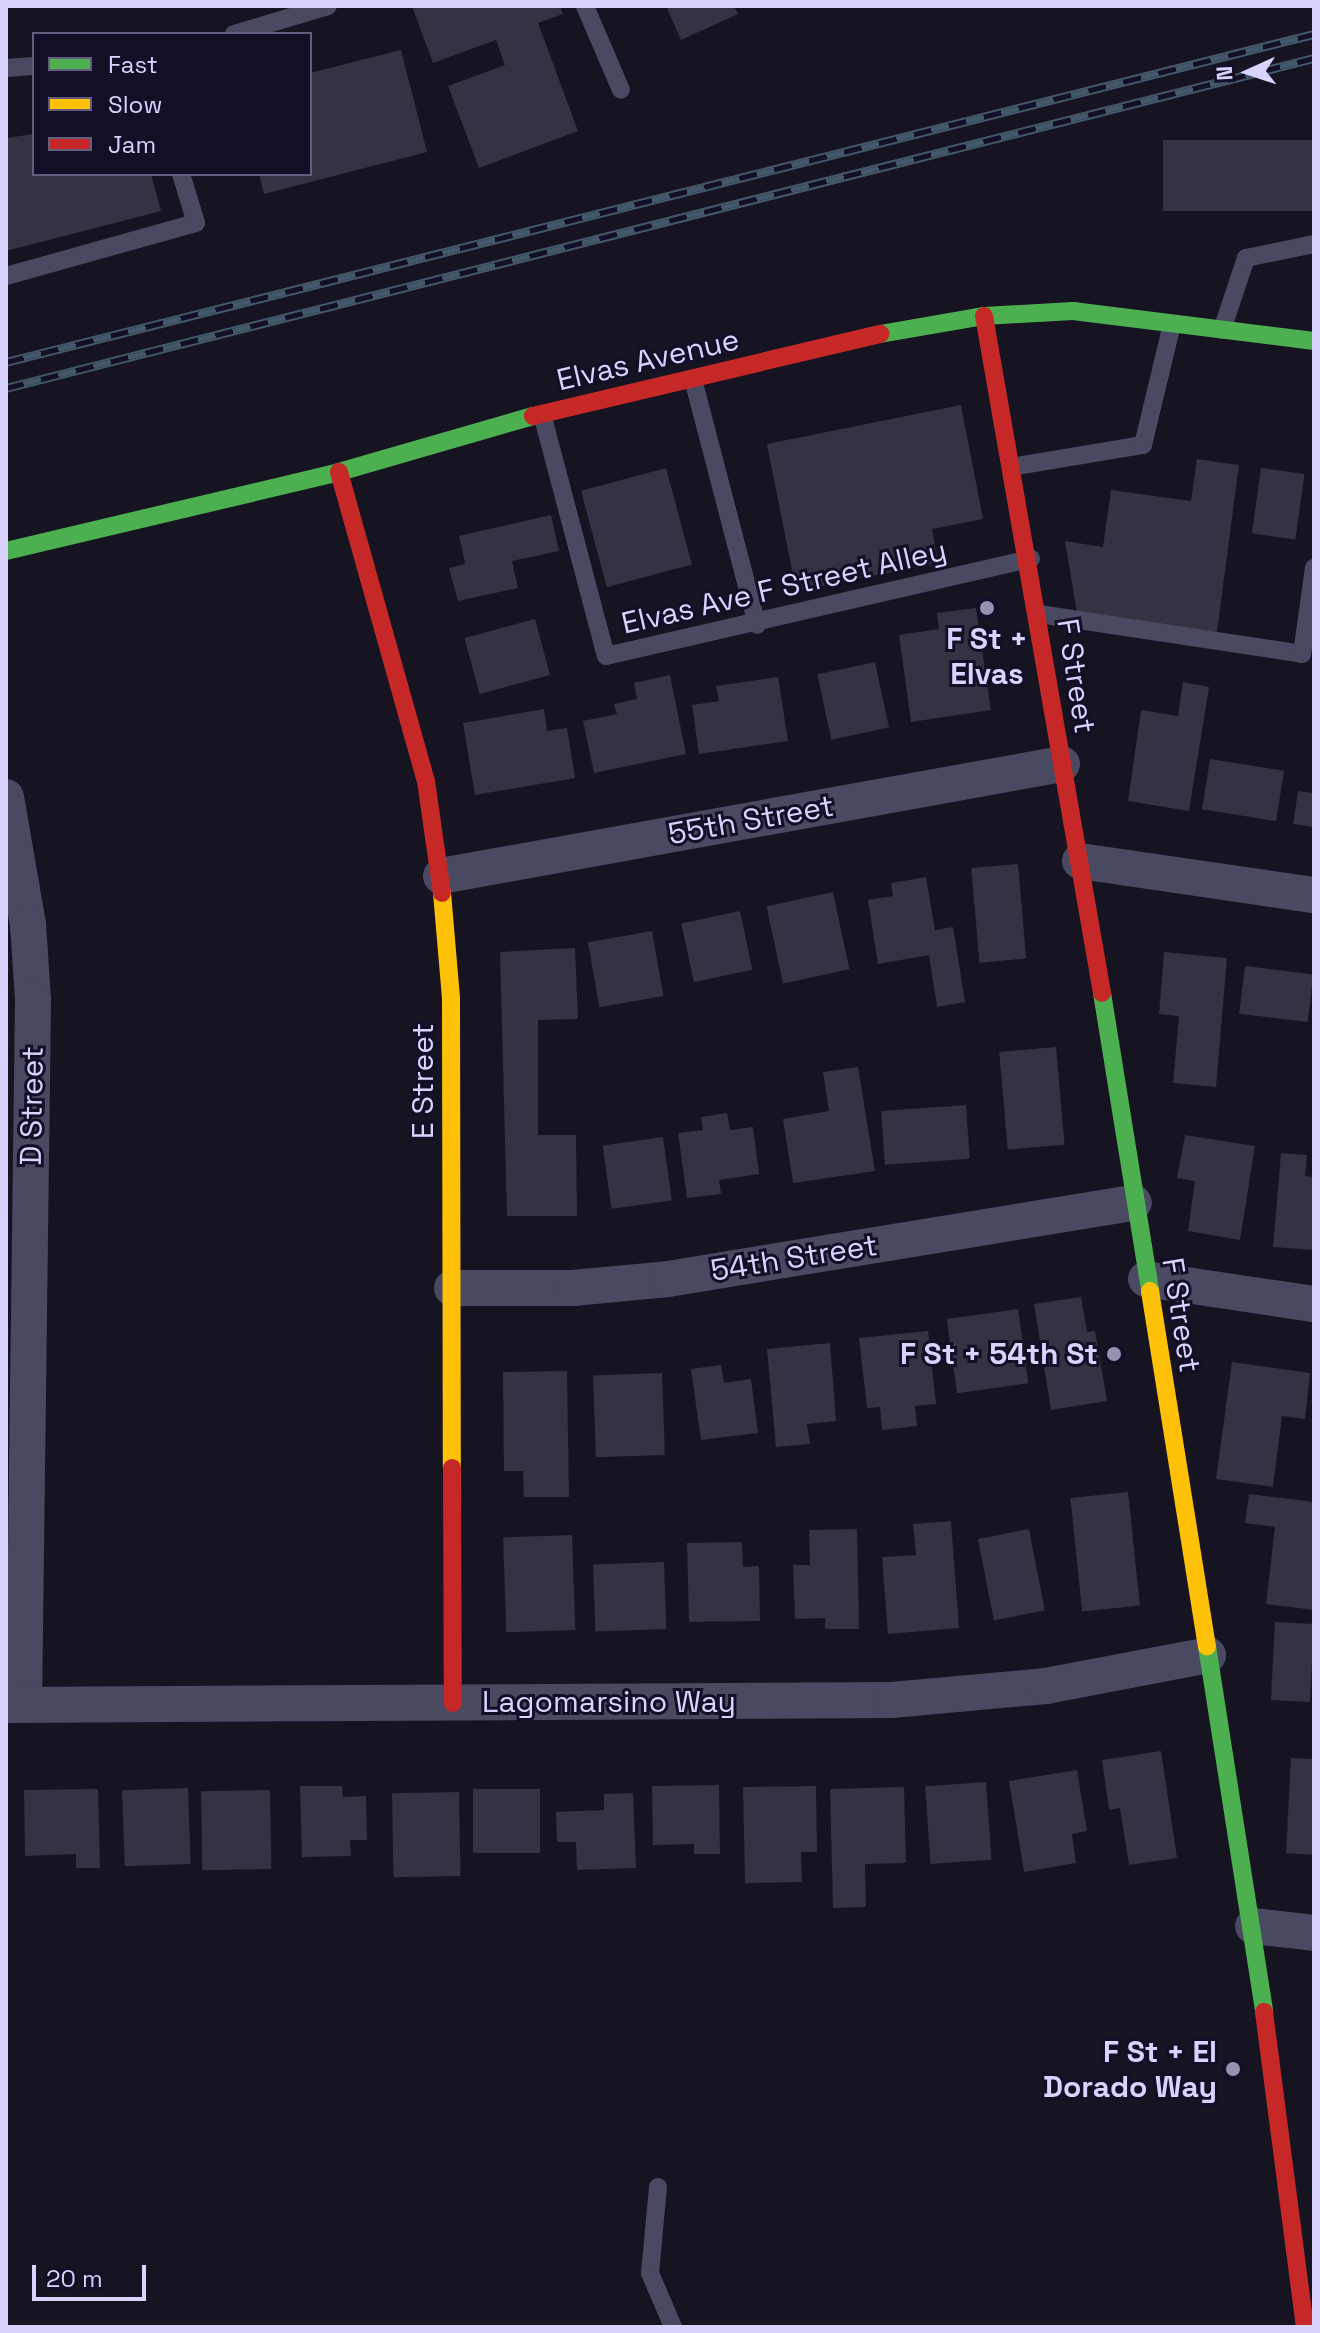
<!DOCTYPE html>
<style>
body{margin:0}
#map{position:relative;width:1320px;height:2333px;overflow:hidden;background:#161421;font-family:"Space Grotesk",sans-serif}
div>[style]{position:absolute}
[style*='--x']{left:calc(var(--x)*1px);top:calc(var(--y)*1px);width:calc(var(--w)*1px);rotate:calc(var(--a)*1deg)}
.building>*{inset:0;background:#343243;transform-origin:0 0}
.lane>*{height:18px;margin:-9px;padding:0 9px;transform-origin:9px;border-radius:9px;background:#4a4962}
.street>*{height:36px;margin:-18px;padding:0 18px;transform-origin:18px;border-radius:18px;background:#4a4962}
.fast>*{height:18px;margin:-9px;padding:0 9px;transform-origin:9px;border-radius:9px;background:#4caf50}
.slow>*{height:18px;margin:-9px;padding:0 9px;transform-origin:9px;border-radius:9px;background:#ffc107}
.jam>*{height:18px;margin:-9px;padding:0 9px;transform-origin:9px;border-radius:9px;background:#c62828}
.rail>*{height:9px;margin-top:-4.5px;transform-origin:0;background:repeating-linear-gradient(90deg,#130f26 0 18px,#43596b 0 36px);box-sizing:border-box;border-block:2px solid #43596b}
.dots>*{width:22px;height:22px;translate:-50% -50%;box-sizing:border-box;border:4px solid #130f26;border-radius:50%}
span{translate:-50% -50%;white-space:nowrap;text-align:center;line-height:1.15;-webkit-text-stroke:6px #130f26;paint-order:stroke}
.street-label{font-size:30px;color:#d9d4ff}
.poi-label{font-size:30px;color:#d9d4ff;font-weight:700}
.right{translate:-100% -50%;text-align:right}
.frame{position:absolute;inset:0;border:8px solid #d9d4ff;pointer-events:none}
.legend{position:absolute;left:32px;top:32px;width:280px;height:144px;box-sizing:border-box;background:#130f26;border:2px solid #625e7d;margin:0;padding:10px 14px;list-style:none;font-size:24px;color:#d9d4ff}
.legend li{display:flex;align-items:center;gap:16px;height:40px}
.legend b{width:40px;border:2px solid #625e7d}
.north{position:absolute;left:1208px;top:32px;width:80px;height:80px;-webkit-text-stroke:6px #130f26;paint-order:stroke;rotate:267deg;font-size:22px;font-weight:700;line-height:32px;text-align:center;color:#d9d4ff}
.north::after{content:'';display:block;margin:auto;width:28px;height:36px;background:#d9d4ff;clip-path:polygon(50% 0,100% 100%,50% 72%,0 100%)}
.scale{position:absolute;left:32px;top:2265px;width:114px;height:36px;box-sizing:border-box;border:4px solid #d9d4ff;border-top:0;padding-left:10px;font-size:24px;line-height:28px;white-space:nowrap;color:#d9d4ff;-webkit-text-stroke:6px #130f26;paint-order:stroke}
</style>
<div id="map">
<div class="building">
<i style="clip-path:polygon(412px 6px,560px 6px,563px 14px,538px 23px,578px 131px,479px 168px,448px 86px,505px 65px,496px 40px,433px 63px)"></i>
<i style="clip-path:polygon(666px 6px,734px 6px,738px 14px,681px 40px)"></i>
<i style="clip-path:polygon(401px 50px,427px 152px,264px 194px,259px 174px,310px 174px,310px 73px)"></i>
<i style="clip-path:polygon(34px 134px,34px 174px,151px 174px,161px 211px,6px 251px,6px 138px)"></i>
<i style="left:1314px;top:140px;width:71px;height:151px;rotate:90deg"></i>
<i style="clip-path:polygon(961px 405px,983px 519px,932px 529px,938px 563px,796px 591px,767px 444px)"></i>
<i style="clip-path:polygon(1197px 459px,1239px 465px,1217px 632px,1077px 613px,1065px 541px,1103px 547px,1111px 490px,1191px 501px)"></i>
<i style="left:666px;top:468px;width:100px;height:88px;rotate:75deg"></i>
<i style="left:1261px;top:468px;width:44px;height:66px;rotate:8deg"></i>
<i style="clip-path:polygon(551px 515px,559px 551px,512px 561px,518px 588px,458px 601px,449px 568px,465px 564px,459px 536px)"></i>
<i style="clip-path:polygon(976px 608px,991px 710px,911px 722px,899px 635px,939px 629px,937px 613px)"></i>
<i style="left:535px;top:619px;width:58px;height:73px;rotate:75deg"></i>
<i style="left:875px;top:662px;width:67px;height:59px;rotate:78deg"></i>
<i style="clip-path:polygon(670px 675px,686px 754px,594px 773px,583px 721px,617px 714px,614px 704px,637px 699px,634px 683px)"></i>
<i style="clip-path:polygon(778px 677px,788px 741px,699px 754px,692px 705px,719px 701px,716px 686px)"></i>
<i style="clip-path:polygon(1183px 682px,1209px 687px,1189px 811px,1128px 801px,1141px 710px,1178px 716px)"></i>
<i style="clip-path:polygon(544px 709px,547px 731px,567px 728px,575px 778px,475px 795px,463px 723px)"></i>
<i style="left:1210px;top:759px;width:75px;height:51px;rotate:9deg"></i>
<i style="clip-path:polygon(1298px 791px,1314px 793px,1314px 827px,1293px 824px)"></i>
<i style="left:1018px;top:864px;width:95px;height:47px;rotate:85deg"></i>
<i style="clip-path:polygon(926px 877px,935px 930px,953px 927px,965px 1002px,937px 1007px,929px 955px,878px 964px,868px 900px,893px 896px,891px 883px)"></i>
<i style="left:833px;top:892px;width:79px;height:68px;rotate:78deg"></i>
<i style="left:740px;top:911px;width:60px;height:60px;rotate:78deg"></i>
<i style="left:652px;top:931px;width:66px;height:65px;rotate:80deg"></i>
<i style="clip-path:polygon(575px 948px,578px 1019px,538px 1020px,538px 1135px,576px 1135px,577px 1216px,507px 1216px,500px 952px)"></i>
<i style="clip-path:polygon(1164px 952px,1227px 958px,1216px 1087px,1173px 1083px,1179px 1016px,1159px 1014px)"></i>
<i style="left:1245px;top:966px;width:69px;height:48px;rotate:7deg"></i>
<i style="left:1056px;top:1047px;width:98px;height:57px;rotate:85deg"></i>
<i style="clip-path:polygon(858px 1067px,875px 1171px,793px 1183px,783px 1119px,829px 1111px,823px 1072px)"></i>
<i style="left:966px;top:1105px;width:54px;height:85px;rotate:86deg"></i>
<i style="clip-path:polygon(727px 1113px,730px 1130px,753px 1127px,759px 1174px,719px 1180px,721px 1194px,687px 1198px,678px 1133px,703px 1130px,701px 1117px)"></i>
<i style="clip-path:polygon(1185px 1135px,1255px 1146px,1240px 1240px,1188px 1231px,1195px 1181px,1177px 1178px)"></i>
<i style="left:663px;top:1137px;width:64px;height:61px;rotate:82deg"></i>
<i style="clip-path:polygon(1281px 1153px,1307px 1155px,1305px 1176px,1314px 1177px,1314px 1250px,1273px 1247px)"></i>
<i style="clip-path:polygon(1081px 1297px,1087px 1332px,1095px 1331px,1107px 1401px,1051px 1410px,1034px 1304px)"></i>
<i style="left:1018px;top:1309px;width:75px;height:72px;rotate:82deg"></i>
<i style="clip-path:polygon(928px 1331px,936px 1404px,915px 1406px,917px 1426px,882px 1430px,880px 1407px,867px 1408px,859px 1338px)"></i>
<i style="clip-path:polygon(830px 1343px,836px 1421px,807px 1424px,810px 1444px,776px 1447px,767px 1349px)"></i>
<i style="clip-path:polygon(1232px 1362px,1310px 1373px,1305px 1419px,1282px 1416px,1273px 1487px,1216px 1479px)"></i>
<i style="clip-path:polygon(721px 1365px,724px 1383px,751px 1379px,758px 1433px,701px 1440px,691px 1369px)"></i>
<i style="clip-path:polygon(567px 1371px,569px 1497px,524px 1497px,523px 1471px,504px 1471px,503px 1372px)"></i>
<i style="left:662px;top:1373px;width:82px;height:69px;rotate:88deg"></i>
<i style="left:1128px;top:1492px;width:114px;height:58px;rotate:84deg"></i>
<i style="clip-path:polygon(1249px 1494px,1314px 1502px,1314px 1610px,1266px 1604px,1275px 1527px,1245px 1523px)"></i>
<i style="clip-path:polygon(951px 1521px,959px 1628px,888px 1634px,882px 1557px,916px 1555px,913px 1524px)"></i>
<i style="clip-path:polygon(857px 1529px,859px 1629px,825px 1629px,825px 1618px,795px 1619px,793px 1565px,810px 1565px,809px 1530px)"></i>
<i style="left:1029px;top:1529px;width:83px;height:52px;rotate:79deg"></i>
<i style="left:572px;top:1535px;width:95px;height:69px;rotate:88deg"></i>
<i style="clip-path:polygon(742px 1542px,743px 1567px,759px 1566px,760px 1621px,689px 1622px,687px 1543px)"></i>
<i style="left:664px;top:1562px;width:67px;height:71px;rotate:88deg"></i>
<i style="left:1275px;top:1622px;width:39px;height:78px;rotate:3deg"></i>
<i style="clip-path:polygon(1161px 1751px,1177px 1858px,1129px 1865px,1120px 1808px,1109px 1810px,1102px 1760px)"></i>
<i style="clip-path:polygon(1291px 1758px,1314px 1759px,1314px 1855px,1286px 1853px)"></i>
<i style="clip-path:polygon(1077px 1770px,1087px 1831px,1072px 1834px,1076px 1863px,1024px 1872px,1009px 1781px)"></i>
<i style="left:986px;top:1782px;width:78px;height:61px;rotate:86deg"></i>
<i style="clip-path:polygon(719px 1785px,720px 1854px,694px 1854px,694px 1844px,653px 1845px,652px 1786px)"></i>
<i style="clip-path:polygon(300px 1786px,342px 1786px,343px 1797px,366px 1796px,367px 1840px,350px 1840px,351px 1856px,302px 1857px)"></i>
<i style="clip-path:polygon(816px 1786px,817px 1852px,801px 1852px,802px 1882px,745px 1883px,743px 1787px)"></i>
<i style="clip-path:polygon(904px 1787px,906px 1863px,865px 1864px,866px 1907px,833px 1908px,830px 1789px)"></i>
<i style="left:188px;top:1788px;width:76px;height:66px;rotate:88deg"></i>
<i style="clip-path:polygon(98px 1789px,100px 1868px,76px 1868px,76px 1854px,25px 1856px,24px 1790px)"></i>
<i style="left:473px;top:1789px;width:67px;height:64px"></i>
<i style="left:270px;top:1790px;width:79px;height:69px;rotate:89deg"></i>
<i style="left:459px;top:1792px;width:84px;height:67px;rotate:89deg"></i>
<i style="clip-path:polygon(633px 1793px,636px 1868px,577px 1870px,576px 1842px,557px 1842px,556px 1812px,604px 1810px,604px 1794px)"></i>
</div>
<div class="lane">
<i style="--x:585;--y:6;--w:91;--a:66.8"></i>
<i style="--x:234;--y:34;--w:98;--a:-16.6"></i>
<i style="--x:6;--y:68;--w:28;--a:-4"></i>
<i style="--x:6;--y:276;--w:197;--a:-15.6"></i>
<i style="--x:196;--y:223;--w:51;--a:-107"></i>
<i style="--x:1222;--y:330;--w:76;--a:-71.6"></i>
<i style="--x:1246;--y:258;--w:69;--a:-11.6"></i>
<i style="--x:693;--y:379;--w:254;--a:75.4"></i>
<i style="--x:542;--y:414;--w:250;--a:75.2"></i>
<i style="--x:606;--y:656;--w:436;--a:-12.9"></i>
<i style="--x:1011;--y:467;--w:134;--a:-9.5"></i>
<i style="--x:1143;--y:445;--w:124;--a:-76.5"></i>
<i style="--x:1039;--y:614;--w:266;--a:8.6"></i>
<i style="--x:1302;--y:654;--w:87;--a:-82.1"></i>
<i style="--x:658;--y:2187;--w:86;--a:95.3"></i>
<i style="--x:650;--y:2273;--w:59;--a:66.9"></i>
</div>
<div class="street">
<i style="--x:6;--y:797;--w:129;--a:80.2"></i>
<i style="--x:28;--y:924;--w:76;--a:86.2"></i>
<i style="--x:33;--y:1000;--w:705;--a:90.73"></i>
<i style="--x:1080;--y:861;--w:236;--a:8.3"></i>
<i style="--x:441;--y:876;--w:631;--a:-10.22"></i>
<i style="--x:1146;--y:1279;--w:170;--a:8.5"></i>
<i style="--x:452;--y:1288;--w:121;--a:0"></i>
<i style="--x:573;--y:1288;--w:95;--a:-5.4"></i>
<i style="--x:668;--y:1279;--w:472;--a:-9.3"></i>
<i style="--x:6;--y:1705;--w:886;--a:-0.32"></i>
<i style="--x:892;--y:1700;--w:155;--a:-5.2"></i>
<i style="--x:1046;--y:1686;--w:165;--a:-10.8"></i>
<i style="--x:1253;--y:1926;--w:61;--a:6.5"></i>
</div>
<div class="fast">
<i style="--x:880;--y:334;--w:106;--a:-9.8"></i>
<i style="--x:984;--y:316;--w:89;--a:-3.2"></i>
<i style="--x:1073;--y:311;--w:243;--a:7.1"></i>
<i style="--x:6;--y:551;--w:342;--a:-13.3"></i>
<i style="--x:339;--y:472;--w:202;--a:-16.1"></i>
<i style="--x:1102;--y:993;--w:302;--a:80.8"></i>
<i style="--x:1207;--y:1646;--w:370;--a:81.1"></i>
</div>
<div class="slow">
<i style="--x:442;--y:893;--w:106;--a:85.1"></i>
<i style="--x:451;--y:999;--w:469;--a:89.9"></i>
<i style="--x:1150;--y:1291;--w:360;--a:80.9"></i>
</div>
<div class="jam">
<i style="--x:984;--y:316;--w:687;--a:80.11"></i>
<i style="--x:533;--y:416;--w:357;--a:-13.3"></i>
<i style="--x:339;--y:472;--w:321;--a:74.3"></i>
<i style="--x:426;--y:781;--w:113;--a:81.9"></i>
<i style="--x:452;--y:1468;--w:235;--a:89.8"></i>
<i style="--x:1264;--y:2012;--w:318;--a:82.6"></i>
</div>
<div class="rail">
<i style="--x:6;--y:362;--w:1348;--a:-14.08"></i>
<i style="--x:6;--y:388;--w:1349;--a:-14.16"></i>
</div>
<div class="dots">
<i style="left:987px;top:608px;background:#9591b1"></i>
<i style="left:1114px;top:1354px;background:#9591b1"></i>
<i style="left:1233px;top:2069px;background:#9591b1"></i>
</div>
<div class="street-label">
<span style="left:648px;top:360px;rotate:-13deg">Elvas Avenue</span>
<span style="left:784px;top:587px;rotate:-13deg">Elvas Ave F Street Alley</span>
<span style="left:1076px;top:676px;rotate:81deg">F Street</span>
<span style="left:751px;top:820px;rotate:-10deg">55th Street</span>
<span style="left:423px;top:1081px;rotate:-90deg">E Street</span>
<span style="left:32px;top:1106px;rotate:-89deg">D Street</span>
<span style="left:794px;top:1258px;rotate:-9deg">54th Street</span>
<span style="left:1181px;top:1315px;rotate:81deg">F Street</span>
<span style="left:609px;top:1702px">Lagomarsino Way</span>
</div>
<div class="poi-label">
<span style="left:987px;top:656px">F St +<br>Elvas</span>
<span class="right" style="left:1098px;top:1354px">F St + 54th St</span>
<span class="right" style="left:1217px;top:2069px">F St + El<br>Dorado Way</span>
</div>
<div class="frame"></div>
<ul class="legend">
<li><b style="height:10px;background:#4caf50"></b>Fast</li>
<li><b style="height:10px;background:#ffc107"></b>Slow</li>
<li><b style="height:10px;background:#c62828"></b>Jam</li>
</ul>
<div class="north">N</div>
<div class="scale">20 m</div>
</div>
